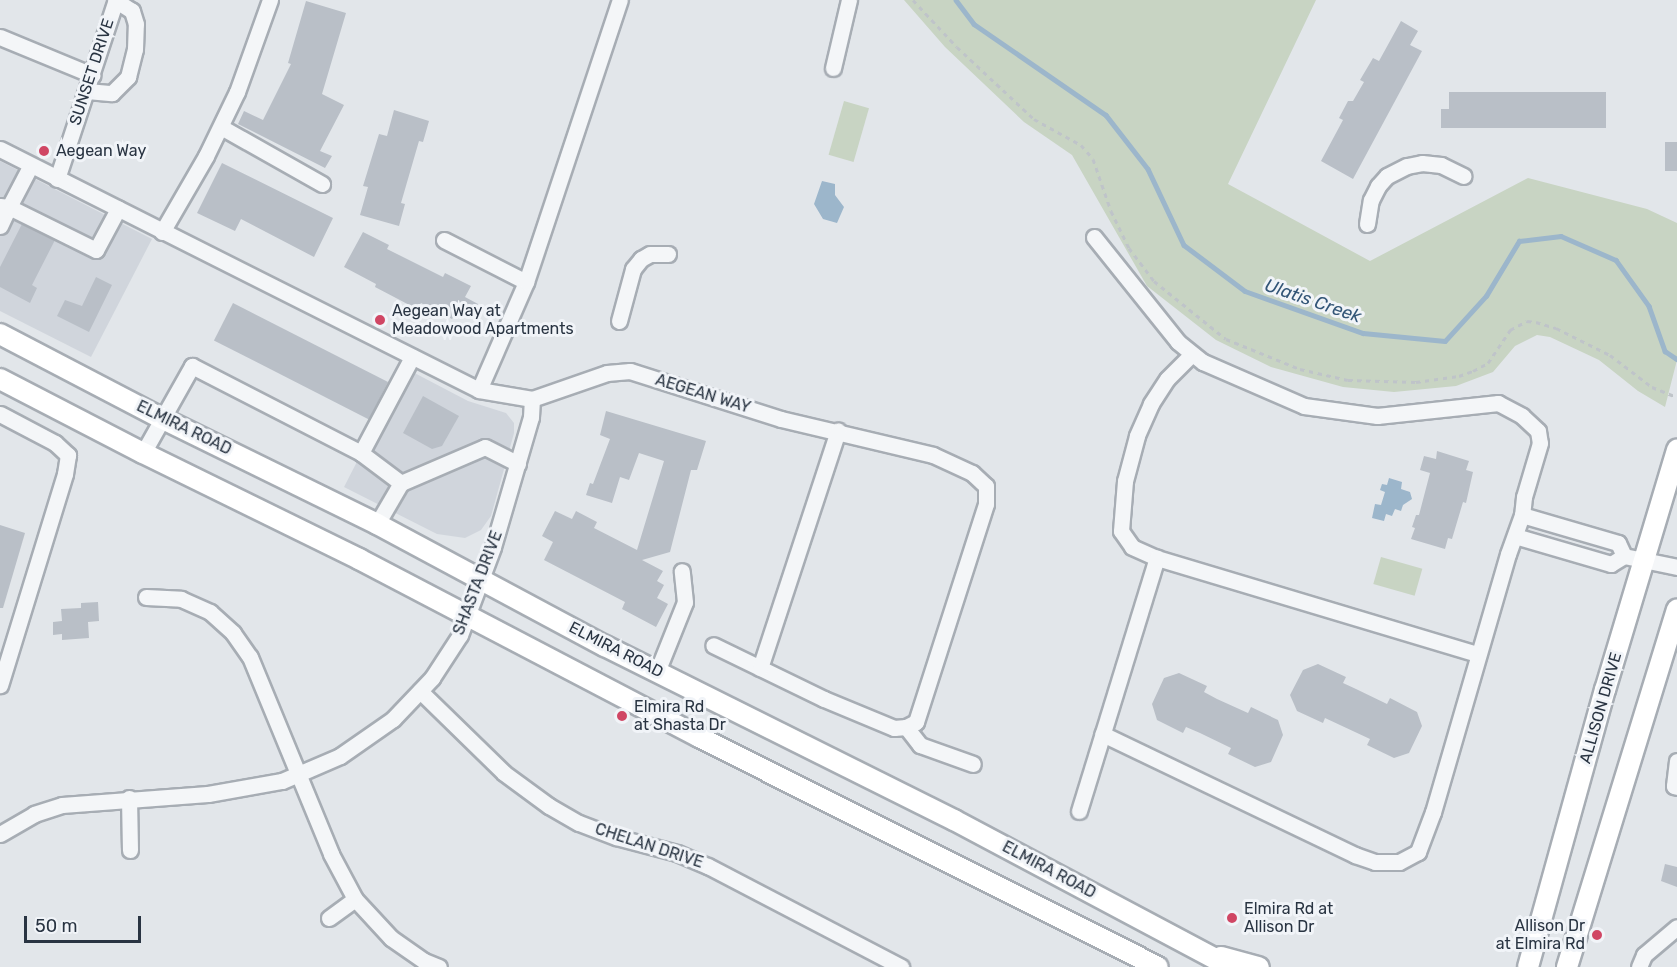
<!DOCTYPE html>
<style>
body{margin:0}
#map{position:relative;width:1677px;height:967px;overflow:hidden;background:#e2e6ea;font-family:Rubik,sans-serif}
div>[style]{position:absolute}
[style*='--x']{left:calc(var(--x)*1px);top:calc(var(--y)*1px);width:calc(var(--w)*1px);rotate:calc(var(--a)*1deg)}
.built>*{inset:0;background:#d0d5dc}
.green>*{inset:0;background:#c8d4c3;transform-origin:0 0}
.water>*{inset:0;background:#9cb6cb}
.stream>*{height:4.5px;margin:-2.25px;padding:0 2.25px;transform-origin:2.25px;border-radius:2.25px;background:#9cb6cb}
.building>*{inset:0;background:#b9bfc7;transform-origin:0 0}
.path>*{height:3px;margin-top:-1.5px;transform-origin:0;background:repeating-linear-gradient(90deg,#bfc4c9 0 4.5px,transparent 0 9px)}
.roads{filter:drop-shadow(2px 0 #a7adb4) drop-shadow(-2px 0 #a7adb4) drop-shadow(0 2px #a7adb4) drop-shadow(0 -2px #a7adb4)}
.minor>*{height:15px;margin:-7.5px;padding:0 7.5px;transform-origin:7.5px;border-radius:7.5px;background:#f4f6f8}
.major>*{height:20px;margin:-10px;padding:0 10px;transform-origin:10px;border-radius:10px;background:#fff}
.dots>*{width:16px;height:16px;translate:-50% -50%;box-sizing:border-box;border:3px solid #f1f4f8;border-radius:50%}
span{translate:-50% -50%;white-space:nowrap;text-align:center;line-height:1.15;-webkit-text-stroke:6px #f1f4f8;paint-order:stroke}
.street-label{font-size:16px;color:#293442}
.poi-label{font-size:16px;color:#293442}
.left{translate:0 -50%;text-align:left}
.right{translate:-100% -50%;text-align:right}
.water-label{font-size:18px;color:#335677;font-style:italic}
.scale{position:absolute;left:24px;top:916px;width:117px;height:27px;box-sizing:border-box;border:3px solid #293442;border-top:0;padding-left:8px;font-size:18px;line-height:21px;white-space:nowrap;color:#293442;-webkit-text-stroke:4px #f1f4f8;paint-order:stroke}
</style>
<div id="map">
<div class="built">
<i style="clip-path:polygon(0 161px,152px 239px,91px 357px,0 311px)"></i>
<i style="clip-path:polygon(405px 368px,468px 401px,506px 413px,514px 423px,514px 433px,491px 516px,481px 530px,465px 538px,437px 534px,344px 487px)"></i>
</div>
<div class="green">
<i style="clip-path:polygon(904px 0,1316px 0,1228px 184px,1370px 261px,1528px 178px,1647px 209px,1677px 223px,1677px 360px,1665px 407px,1638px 391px,1599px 360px,1550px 337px,1537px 335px,1515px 346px,1493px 372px,1456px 386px,1394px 392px,1343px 387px,1271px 367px,1216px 340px,1147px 286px,1072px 155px,1024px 122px,945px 47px)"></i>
<i style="left:844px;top:101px;width:26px;height:56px;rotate:16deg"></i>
<i style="left:1381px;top:557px;width:43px;height:28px;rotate:16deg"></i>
</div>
<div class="water">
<i style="clip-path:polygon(822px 181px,835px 184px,835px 195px,844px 207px,837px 223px,823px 219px,814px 204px)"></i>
<i style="clip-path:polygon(1389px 478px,1402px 482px,1401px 489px,1410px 492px,1412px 499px,1403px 505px,1401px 511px,1395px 509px,1392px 516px,1386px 514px,1384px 521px,1372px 518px,1375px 504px,1381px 505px,1385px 492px,1380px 490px,1382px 484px,1387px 485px)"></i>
</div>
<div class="stream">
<i style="--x:956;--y:0;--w:30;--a:53"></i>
<i style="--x:974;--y:24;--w:160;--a:34.6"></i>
<i style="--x:1106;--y:115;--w:68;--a:52.1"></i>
<i style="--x:1148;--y:169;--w:84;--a:64.7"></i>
<i style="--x:1184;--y:245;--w:76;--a:37"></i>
<i style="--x:1245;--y:291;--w:125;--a:19.6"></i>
<i style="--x:1363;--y:333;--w:82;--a:5.6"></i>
<i style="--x:1445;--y:341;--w:61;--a:-47.7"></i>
<i style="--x:1486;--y:296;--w:64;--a:-59"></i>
<i style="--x:1519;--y:241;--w:42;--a:-6.8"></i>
<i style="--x:1561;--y:236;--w:60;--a:23.6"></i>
<i style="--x:1616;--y:260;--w:57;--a:54.3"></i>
<i style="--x:1649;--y:306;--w:48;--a:70.4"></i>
<i style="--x:1665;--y:351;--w:14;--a:34"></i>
</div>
<div class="building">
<i style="clip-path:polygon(306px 1px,346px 13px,322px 94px,344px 105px,320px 151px,332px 156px,325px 168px,238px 124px,244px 111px,263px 120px,291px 64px,288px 63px)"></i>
<i style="clip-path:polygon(1401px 21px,1418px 31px,1410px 45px,1422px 51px,1353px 179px,1321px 161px,1343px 120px,1339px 118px,1348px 101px,1353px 101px,1364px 82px,1360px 80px,1373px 58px,1379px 61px)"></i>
<i style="clip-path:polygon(1449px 92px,1606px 92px,1606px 128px,1441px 128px,1441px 109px,1449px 109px)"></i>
<i style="clip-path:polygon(394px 110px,429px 121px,423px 142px,419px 141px,401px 203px,405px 204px,399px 226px,360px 215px,368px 187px,363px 186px,379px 134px,387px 136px)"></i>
<i style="left:1665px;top:142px;width:12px;height:29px"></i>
<i style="clip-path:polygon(222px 163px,333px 218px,314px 257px,241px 219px,235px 231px,197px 213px)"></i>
<i style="clip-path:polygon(22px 224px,55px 240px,32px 285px,37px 288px,30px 303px,0 287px,0 267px)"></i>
<i style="clip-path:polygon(363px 232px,389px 245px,387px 249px,443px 277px,445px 273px,471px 286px,465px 297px,478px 304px,470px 319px,456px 312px,452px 319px,421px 303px,417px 309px,375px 287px,376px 284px,344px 267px)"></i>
<i style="clip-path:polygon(96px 277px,112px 285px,89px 332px,57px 316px,65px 300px,82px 306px)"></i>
<i style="left:233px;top:303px;width:174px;height:42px;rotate:27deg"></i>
<i style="clip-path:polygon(423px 396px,459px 416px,442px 446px,432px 449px,403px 433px)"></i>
<i style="clip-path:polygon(606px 411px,706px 441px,697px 470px,691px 470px,670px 552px,642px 560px,663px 571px,657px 581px,664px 585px,657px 598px,668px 604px,656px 627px,622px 609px,625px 602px,544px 560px,553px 542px,542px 536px,555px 511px,572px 519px,576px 511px,597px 522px,594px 528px,637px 550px,664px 461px,639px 453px,629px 480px,620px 477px,612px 503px,586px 495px,590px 483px,593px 484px,610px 439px,600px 435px)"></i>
<i style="clip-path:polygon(1437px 451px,1469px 461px,1466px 470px,1473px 472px,1466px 503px,1463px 502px,1452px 539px,1448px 538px,1445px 549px,1411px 539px,1415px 528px,1412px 527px,1416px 515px,1419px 515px,1430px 473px,1420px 470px,1424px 456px,1436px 459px)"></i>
<i style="clip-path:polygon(0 525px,25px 533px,3px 608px,0 608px)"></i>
<i style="clip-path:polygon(98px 602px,99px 621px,88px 622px,89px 638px,62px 640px,62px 634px,53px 635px,53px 622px,62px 621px,61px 609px,81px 608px,81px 603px)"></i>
<i style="clip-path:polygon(1318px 664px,1346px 677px,1343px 683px,1356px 689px,1387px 704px,1390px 698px,1417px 712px,1422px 726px,1409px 753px,1394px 758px,1367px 745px,1370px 739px,1325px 718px,1323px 723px,1297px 711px,1290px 695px,1303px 670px)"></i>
<i style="clip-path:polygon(1179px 673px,1207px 686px,1204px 692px,1217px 699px,1248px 713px,1251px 707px,1278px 720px,1283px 735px,1271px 762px,1255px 767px,1228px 754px,1231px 748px,1200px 733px,1186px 727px,1183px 733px,1157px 720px,1152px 704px,1164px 678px)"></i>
<i style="clip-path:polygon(1665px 864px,1677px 867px,1677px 887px,1661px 881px)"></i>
</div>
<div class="path">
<i style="--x:913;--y:0;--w:64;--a:46.9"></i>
<i style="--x:957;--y:47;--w:105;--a:43.1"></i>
<i style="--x:1034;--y:119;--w:54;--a:29"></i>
<i style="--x:1081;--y:145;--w:18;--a:49"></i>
<i style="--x:1093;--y:159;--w:55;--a:70.9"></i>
<i style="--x:1111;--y:211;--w:41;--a:64.1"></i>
<i style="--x:1129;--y:248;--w:41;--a:52.9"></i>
<i style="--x:1154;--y:281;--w:92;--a:38.9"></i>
<i style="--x:1226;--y:339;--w:80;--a:22.1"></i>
<i style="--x:1300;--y:369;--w:49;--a:12.9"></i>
<i style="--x:1348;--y:380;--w:68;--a:1.7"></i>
<i style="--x:1416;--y:382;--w:43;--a:-7.9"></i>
<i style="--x:1459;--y:376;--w:15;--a:-20"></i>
<i style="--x:1473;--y:371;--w:17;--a:-28"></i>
<i style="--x:1488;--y:363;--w:40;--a:-56"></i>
<i style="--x:1510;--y:330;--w:19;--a:-28"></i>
<i style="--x:1527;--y:321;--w:9;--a:6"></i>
<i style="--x:1536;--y:322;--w:21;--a:17"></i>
<i style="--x:1556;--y:328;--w:60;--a:26.6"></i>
<i style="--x:1610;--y:355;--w:53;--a:37.3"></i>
<i style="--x:1652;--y:387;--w:24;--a:22"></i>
</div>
<div class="roads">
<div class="minor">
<i style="--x:0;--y:37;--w:100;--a:22.4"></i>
<i style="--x:833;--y:68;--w:70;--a:-76.8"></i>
<i style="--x:87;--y:91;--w:25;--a:5"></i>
<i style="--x:112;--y:93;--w:23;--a:-45"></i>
<i style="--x:128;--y:77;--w:29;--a:-76"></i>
<i style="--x:135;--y:49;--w:25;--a:-88"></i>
<i style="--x:136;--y:24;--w:14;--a:-107"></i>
<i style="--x:132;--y:11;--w:20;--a:-147"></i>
<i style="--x:221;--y:127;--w:116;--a:29.4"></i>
<i style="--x:0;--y:149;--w:536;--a:26.71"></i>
<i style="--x:479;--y:390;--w:54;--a:9.6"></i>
<i style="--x:532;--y:399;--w:79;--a:-19.1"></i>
<i style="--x:607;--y:373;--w:23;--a:-5"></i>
<i style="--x:630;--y:371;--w:158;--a:17.6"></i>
<i style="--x:781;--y:419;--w:156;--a:13.3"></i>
<i style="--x:933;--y:455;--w:43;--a:24.8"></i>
<i style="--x:972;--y:473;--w:19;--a:43"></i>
<i style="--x:986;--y:486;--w:18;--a:90"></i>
<i style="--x:986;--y:504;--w:229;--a:107.8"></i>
<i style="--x:916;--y:722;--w:11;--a:153"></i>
<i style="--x:906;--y:727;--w:12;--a:175"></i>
<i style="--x:894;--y:728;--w:76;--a:-157.5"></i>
<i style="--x:824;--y:699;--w:123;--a:-154.1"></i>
<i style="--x:57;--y:179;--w:188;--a:-71.8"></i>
<i style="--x:0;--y:206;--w:9;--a:6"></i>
<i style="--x:9;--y:207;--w:47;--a:-62.4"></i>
<i style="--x:1367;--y:224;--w:24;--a:-81"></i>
<i style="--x:1371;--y:200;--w:16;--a:-63"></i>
<i style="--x:1378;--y:186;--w:13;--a:-48"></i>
<i style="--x:1387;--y:176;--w:22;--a:-27"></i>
<i style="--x:1407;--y:166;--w:15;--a:-11"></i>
<i style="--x:1422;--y:163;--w:19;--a:6"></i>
<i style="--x:1441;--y:165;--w:25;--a:26"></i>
<i style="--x:0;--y:226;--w:21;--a:-65"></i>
<i style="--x:9;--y:207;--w:97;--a:26.3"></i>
<i style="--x:96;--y:250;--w:47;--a:-61.8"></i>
<i style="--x:162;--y:232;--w:88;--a:-59.9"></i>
<i style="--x:206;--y:156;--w:71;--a:-64.2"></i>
<i style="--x:237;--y:92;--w:98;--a:-70.3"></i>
<i style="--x:1094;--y:237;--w:134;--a:51.3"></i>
<i style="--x:1178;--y:342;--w:32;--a:39"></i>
<i style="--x:1203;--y:362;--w:110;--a:23.5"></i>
<i style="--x:1304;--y:406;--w:74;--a:7.8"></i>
<i style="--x:1377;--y:416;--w:122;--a:-6.1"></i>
<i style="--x:1498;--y:403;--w:27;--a:28"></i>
<i style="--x:1522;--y:416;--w:22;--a:43"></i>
<i style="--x:1538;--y:431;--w:12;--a:81"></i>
<i style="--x:1540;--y:443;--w:56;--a:106.5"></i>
<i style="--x:1524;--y:497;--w:18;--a:96"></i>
<i style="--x:1522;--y:515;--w:41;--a:109.7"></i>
<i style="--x:1508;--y:554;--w:269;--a:106.2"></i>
<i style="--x:1433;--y:812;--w:43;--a:110.6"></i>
<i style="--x:1418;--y:852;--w:21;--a:152"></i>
<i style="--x:1399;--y:862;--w:24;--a:180"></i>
<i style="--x:1375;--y:862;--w:21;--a:-161"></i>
<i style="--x:1355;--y:855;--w:280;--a:-154.4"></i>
<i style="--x:444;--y:240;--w:92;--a:27.1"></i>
<i style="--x:619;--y:321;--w:54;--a:-74.9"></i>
<i style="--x:633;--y:269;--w:13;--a:-51"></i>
<i style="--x:641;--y:259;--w:10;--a:-29"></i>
<i style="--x:650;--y:254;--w:18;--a:0"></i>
<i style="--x:1192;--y:354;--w:35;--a:135"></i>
<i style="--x:1167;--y:379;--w:30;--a:123"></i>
<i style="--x:1151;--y:404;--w:35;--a:114"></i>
<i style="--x:1137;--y:436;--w:47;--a:104.9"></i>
<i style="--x:1125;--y:481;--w:50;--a:94.6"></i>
<i style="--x:1121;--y:531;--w:19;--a:55"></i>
<i style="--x:1132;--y:547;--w:27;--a:24"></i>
<i style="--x:1157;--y:558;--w:335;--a:16.7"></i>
<i style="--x:479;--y:390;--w:118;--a:-66.5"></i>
<i style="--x:526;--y:282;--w:297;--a:-71.6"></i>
<i style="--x:0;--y:414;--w:62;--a:27.8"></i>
<i style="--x:55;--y:443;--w:18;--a:43"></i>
<i style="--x:68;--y:455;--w:19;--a:99"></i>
<i style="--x:65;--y:474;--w:221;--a:107.1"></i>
<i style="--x:143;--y:453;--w:100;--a:-60.6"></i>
<i style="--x:192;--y:366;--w:190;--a:27.2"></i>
<i style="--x:361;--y:453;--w:109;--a:-62"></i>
<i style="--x:361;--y:453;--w:50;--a:36.9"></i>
<i style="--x:401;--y:483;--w:91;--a:-23.2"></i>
<i style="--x:485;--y:447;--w:37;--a:27"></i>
<i style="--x:1522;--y:515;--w:100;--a:16.3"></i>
<i style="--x:1618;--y:543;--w:14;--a:65"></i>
<i style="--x:377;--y:524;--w:48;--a:-59.7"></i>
<i style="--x:1515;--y:536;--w:100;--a:16.3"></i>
<i style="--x:1611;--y:564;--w:15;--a:-32"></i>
<i style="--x:1624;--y:556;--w:54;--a:11.7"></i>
<i style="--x:146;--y:597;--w:35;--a:3"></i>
<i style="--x:181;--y:599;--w:32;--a:24"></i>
<i style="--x:210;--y:612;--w:31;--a:42"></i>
<i style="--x:233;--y:633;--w:29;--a:55"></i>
<i style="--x:250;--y:657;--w:213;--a:67.6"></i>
<i style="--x:331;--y:854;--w:51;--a:61.9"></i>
<i style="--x:355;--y:899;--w:53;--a:47.3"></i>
<i style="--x:391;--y:938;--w:40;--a:34.9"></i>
<i style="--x:424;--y:961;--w:16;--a:22"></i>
<i style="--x:760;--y:668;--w:250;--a:-71.8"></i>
<i style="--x:657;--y:672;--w:75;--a:-68.2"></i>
<i style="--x:685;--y:602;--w:31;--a:-96"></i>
<i style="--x:420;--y:691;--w:117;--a:44.3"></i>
<i style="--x:504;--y:773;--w:56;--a:36.3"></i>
<i style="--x:549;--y:806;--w:34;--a:30"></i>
<i style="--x:579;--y:823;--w:40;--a:21"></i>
<i style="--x:616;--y:837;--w:63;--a:14.7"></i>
<i style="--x:677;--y:853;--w:34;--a:23"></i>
<i style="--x:708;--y:866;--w:218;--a:27.6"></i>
<i style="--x:906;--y:727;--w:23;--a:52"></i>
<i style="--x:920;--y:745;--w:56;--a:19.7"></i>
<i style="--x:1677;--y:761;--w:25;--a:97"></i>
<i style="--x:1674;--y:786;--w:3;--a:18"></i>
<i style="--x:129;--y:798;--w:52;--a:88.9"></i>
<i style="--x:1079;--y:811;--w:265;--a:-72.9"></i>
<i style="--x:0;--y:834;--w:39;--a:-30"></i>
<i style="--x:34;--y:814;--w:29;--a:-18"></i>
<i style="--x:62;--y:805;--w:146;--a:-4.3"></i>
<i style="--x:208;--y:794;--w:75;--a:-10"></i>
<i style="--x:282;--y:781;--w:63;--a:-23.3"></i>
<i style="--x:340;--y:756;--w:65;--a:-34.9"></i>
<i style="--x:393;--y:719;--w:57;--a:-46.4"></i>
<i style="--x:432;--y:678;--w:51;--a:-56.9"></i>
<i style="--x:460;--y:635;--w:94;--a:-69.4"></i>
<i style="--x:493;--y:547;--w:135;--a:-73.7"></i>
<i style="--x:531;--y:417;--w:18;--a:-87"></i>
<i style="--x:329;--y:918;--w:32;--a:-36"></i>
<i style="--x:1639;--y:967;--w:13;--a:-67"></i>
<i style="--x:1644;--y:955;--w:43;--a:-40.3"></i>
</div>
<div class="major">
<i style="--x:0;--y:334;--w:182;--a:27.6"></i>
<i style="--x:161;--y:418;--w:241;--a:26.1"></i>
<i style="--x:377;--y:524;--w:259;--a:28.2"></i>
<i style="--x:605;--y:646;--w:390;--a:26.5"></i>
<i style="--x:954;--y:820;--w:314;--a:28"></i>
<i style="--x:0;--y:379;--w:161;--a:27.4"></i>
<i style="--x:143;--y:453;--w:241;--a:26.1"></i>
<i style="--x:359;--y:559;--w:384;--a:27.6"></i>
<i style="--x:699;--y:737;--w:513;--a:26.61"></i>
<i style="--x:1221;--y:957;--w:39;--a:15"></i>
<i style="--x:1528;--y:967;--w:288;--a:-74.5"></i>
<i style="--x:1605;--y:690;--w:251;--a:-73.3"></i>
<i style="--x:1567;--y:967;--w:374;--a:-72.9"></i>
</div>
</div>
<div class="dots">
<i style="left:44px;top:151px;background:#d04664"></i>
<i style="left:380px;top:320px;background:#d04664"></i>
<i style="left:622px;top:716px;background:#d04664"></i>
<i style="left:1232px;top:918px;background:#d04664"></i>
<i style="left:1597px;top:935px;background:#d04664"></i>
</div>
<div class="street-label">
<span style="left:92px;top:72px;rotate:-72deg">SUNSET DRIVE</span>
<span style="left:703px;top:394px;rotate:17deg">AEGEAN WAY</span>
<span style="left:184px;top:428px;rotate:26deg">ELMIRA ROAD</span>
<span style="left:478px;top:583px;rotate:-69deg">SHASTA DRIVE</span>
<span style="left:616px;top:650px;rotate:27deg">ELMIRA ROAD</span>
<span style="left:1601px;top:708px;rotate:-74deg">ALLISON DRIVE</span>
<span style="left:649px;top:846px;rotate:18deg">CHELAN DRIVE</span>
<span style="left:1049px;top:870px;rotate:28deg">ELMIRA ROAD</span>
</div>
<div class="poi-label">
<span class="left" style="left:56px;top:151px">Aegean Way</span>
<span class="left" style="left:392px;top:320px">Aegean Way at<br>Meadowood Apartments</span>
<span class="left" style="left:634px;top:716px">Elmira Rd<br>at Shasta Dr</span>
<span class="left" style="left:1244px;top:918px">Elmira Rd at<br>Allison Dr</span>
<span class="right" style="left:1585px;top:935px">Allison Dr<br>at Elmira Rd</span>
</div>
<div class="water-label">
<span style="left:1313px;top:301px;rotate:19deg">Ulatis Creek</span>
</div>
<div class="scale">50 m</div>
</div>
